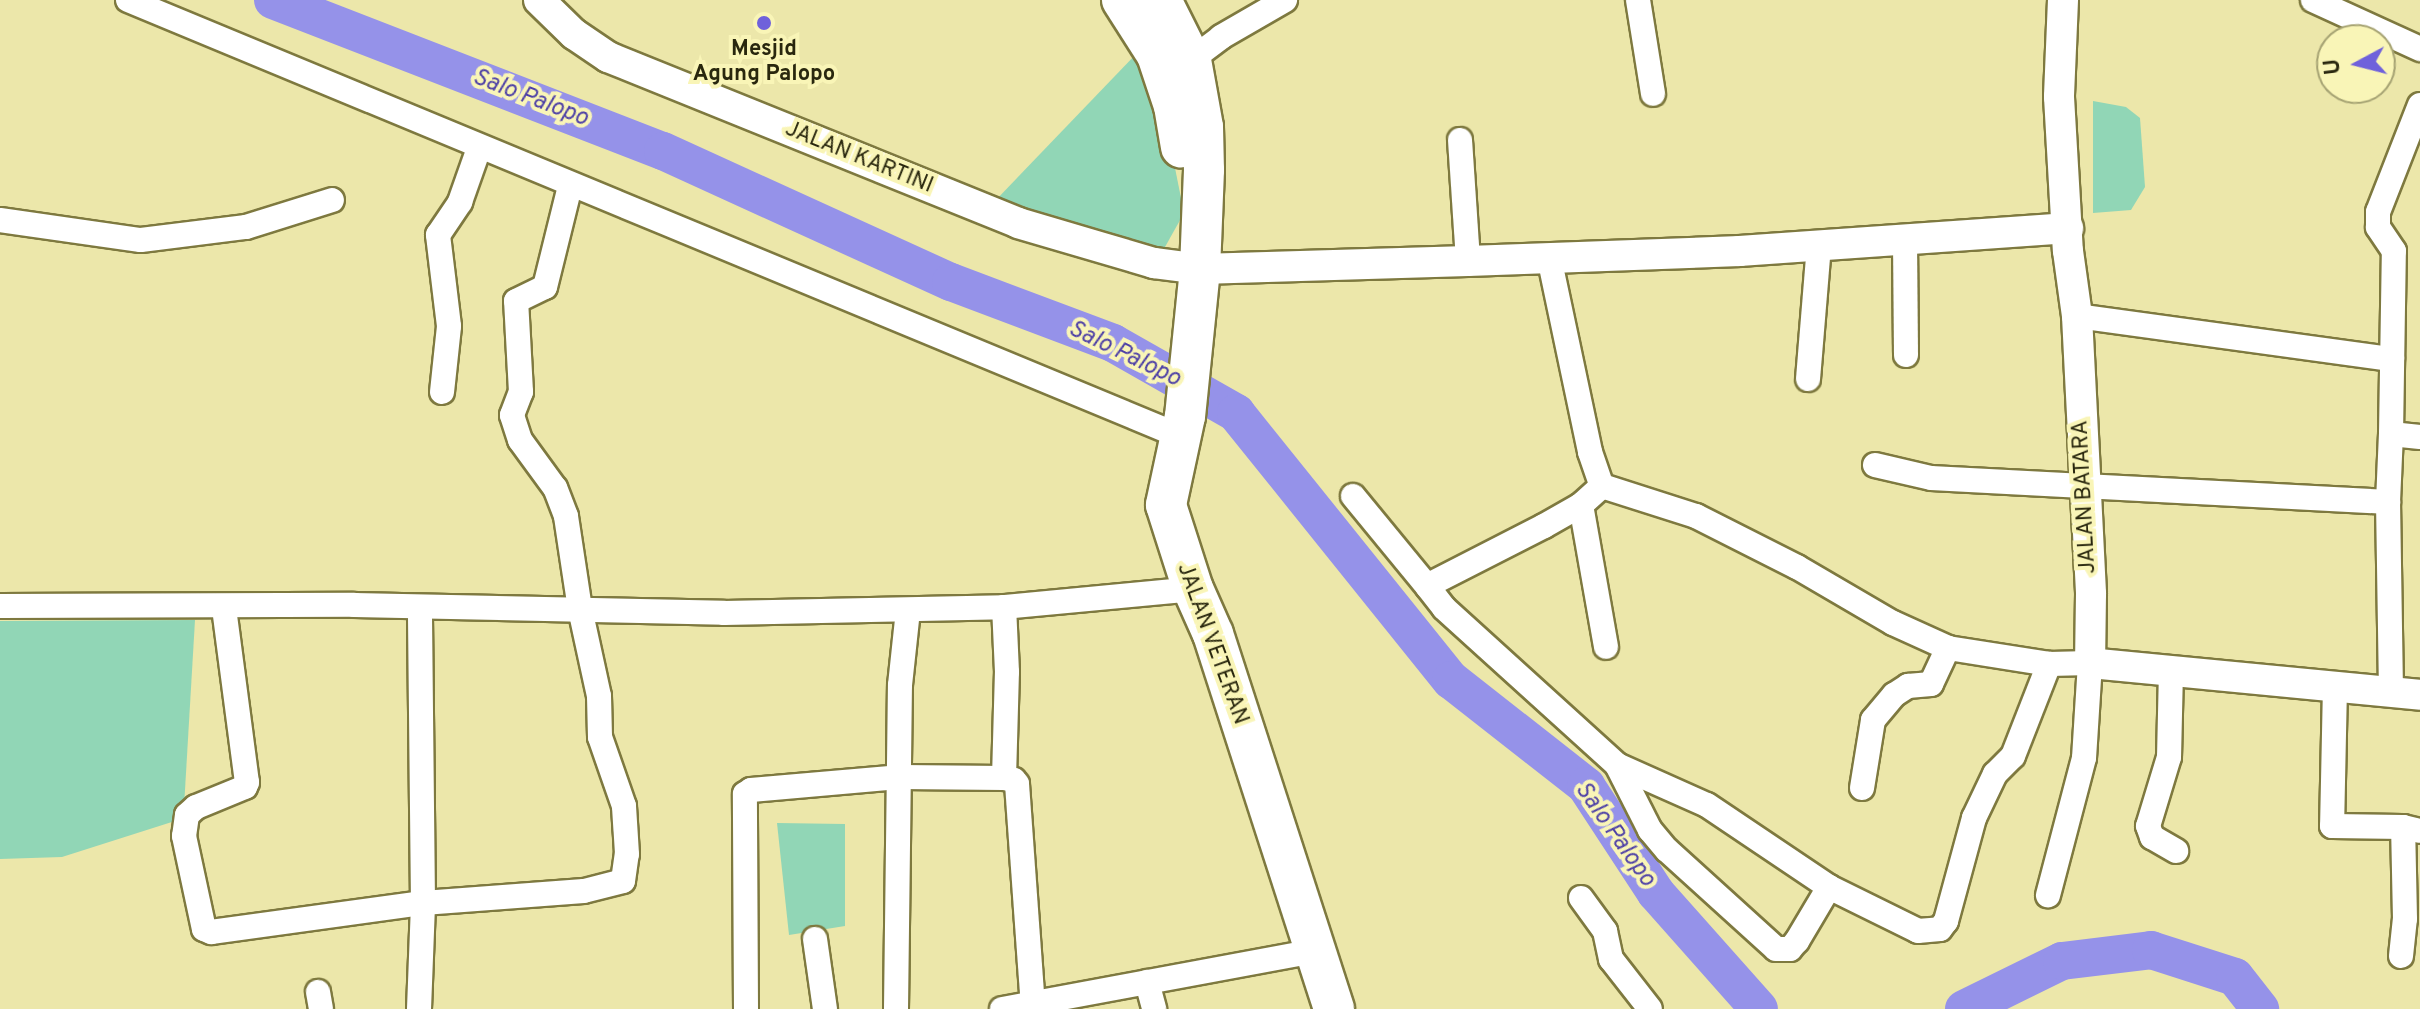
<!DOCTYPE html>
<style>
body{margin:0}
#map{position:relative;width:2420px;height:1009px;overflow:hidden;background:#ece7aa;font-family:Overpass,sans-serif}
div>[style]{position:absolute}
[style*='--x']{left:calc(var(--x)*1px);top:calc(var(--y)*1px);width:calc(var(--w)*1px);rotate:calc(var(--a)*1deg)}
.green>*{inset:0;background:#91d6b6}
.river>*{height:38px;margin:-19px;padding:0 19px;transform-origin:19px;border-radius:19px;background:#9592e9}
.roads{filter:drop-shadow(2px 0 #7e793f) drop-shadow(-2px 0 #7e793f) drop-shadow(0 2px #7e793f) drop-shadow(0 -2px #7e793f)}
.minor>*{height:24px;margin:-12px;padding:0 12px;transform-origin:12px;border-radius:12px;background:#fff}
.tertiary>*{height:30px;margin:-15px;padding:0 15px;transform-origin:15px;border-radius:15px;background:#fff}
.trunk>*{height:40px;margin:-20px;padding:0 20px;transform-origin:20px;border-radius:20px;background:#fff}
.dots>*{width:22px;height:22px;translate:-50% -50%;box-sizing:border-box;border:4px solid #f9f5b7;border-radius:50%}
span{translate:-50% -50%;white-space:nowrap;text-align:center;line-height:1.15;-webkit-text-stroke:8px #f9f5b7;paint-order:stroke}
.poi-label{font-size:22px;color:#29270e;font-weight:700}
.street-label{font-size:22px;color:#29270e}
.water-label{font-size:24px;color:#4e41a6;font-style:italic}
.north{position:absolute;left:2316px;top:24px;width:80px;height:80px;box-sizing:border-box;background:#f9f5b7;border:2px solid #a6a373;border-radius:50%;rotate:263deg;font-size:22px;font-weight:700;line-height:32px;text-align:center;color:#29270e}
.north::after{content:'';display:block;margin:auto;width:28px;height:36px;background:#6f61db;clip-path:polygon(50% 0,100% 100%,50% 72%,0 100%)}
</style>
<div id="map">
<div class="green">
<i style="clip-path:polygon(1138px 52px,1159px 88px,1184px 213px,1165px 247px,1130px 250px,994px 202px)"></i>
<i style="clip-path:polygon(2093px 101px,2126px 107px,2140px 118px,2145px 187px,2131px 210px,2093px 213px)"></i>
<i style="clip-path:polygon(195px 620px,184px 807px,175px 821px,62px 857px,0 859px,0 621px)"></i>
<i style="clip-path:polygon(777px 823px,845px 824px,845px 926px,789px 935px)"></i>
</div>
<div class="river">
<i style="--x:273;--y:0;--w:418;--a:21.2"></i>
<i style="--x:663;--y:151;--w:316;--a:24.5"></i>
<i style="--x:951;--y:282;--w:173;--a:20.6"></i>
<i style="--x:1113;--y:343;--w:142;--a:29.6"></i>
<i style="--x:1236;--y:413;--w:343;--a:51.2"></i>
<i style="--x:1451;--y:680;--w:172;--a:38.1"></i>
<i style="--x:1586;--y:786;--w:128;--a:56.8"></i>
<i style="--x:1656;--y:893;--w:155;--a:48.4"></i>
<i style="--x:1964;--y:1009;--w:109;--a:-26.1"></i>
<i style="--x:2062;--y:961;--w:90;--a:-7"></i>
<i style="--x:2151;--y:950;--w:88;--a:17.8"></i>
<i style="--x:2235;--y:977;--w:41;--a:52"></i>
</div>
<div class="roads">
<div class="minor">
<i style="--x:128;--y:0;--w:1139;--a:22.51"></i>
<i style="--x:1638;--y:0;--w:95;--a:80.9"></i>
<i style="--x:2313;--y:0;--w:118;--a:24.6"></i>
<i style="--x:1191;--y:60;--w:38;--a:-37"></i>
<i style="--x:1221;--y:37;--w:74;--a:-30"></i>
<i style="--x:1460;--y:140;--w:121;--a:86.2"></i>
<i style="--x:0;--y:220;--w:142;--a:8.1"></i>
<i style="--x:141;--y:240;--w:106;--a:-7.1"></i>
<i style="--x:246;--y:227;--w:90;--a:-17.4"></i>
<i style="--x:1905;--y:240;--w:115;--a:89.5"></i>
<i style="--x:1549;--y:257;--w:199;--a:78.1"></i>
<i style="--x:1590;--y:452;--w:36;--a:71"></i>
<i style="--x:2077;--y:316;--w:318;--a:7.8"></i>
<i style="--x:1808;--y:379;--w:135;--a:-85.3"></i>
<i style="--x:442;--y:392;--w:66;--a:-83.9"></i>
<i style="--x:449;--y:326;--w:92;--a:-96.9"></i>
<i style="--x:438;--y:235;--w:40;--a:-56"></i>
<i style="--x:460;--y:202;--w:57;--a:-70.6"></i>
<i style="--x:2391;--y:434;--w:183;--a:-89.1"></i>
<i style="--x:2394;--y:251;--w:29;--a:-124"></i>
<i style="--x:2378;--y:227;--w:15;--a:-90"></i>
<i style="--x:2378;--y:212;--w:115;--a:-68.6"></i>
<i style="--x:1875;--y:465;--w:57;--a:13.1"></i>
<i style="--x:1931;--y:478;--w:458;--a:3"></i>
<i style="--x:1602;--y:486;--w:28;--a:138"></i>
<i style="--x:1581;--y:505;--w:43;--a:150.4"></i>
<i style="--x:1544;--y:526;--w:131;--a:152.9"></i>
<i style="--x:1427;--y:586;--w:28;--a:52"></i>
<i style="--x:1444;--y:608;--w:234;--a:42.2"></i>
<i style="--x:1617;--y:765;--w:98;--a:24"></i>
<i style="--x:1707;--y:805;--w:147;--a:33.9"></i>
<i style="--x:1829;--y:887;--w:99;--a:26.3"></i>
<i style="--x:1918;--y:931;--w:22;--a:-5"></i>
<i style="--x:1940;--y:929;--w:10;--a:-53"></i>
<i style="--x:1946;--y:921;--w:107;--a:-74.8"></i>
<i style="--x:1974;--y:818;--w:49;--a:-64.5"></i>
<i style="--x:1995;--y:774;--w:25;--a:-45"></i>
<i style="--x:2013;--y:756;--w:99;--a:-68.6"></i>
<i style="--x:1602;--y:486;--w:99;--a:17.7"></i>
<i style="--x:1696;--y:516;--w:113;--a:26.8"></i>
<i style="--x:1797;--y:567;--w:111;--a:30.3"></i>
<i style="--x:1893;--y:623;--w:60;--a:24.4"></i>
<i style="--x:1948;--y:648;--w:102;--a:9"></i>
<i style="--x:2049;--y:664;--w:41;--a:-1.4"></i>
<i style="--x:2090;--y:663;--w:95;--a:93.6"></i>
<i style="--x:2084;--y:758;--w:142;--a:104.7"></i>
<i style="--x:1353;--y:496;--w:117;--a:50.6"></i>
<i style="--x:1581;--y:505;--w:144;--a:80"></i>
<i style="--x:0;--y:606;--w:354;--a:-0.2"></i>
<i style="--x:354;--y:605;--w:370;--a:1.2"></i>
<i style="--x:724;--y:613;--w:280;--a:-1.2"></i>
<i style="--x:1004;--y:607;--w:190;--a:-5.4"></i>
<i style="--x:224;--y:608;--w:176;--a:82.5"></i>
<i style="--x:247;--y:782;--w:5;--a:112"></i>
<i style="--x:245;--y:787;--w:53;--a:157.8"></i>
<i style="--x:196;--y:807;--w:12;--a:138"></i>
<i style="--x:187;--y:815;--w:21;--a:98"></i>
<i style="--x:184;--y:836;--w:95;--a:77.9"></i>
<i style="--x:204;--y:929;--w:8;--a:23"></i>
<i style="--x:211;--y:932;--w:214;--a:-7.8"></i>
<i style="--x:423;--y:903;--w:161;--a:-4.3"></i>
<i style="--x:584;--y:891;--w:40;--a:-14.4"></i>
<i style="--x:623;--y:881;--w:27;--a:-82"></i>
<i style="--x:627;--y:854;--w:48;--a:-93.6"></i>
<i style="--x:624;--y:806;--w:73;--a:-109.2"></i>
<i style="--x:600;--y:737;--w:41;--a:-91.4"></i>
<i style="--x:599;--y:696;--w:89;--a:-102.3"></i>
<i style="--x:580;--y:609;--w:94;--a:-98.6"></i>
<i style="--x:566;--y:516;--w:30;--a:-111"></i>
<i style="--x:555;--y:488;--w:59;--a:-126.1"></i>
<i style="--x:520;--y:440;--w:26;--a:-108"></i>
<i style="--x:512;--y:415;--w:25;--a:-69"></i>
<i style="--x:521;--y:392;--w:91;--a:-93.1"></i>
<i style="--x:516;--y:301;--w:32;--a:-26"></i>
<i style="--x:545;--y:287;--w:104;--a:-76.1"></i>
<i style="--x:2171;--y:670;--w:87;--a:91.3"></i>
<i style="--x:2169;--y:757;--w:72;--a:106.9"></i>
<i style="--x:2148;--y:826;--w:12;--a:70"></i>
<i style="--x:2152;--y:837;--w:28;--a:30"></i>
<i style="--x:2335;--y:686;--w:140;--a:91.2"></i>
<i style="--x:2332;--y:826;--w:71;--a:0.8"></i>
<i style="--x:2391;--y:692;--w:190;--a:-90.9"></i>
<i style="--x:2388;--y:502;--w:68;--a:-87.5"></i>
<i style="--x:2391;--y:434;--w:29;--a:6"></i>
<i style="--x:1617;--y:765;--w:73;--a:63.1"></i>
<i style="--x:1650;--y:830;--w:26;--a:50"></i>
<i style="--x:1667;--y:850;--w:147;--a:42.2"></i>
<i style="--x:1776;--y:949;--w:14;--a:0"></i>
<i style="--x:1790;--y:949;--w:11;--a:-49"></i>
<i style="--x:1797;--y:941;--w:63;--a:-59.3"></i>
<i style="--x:1004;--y:778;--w:106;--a:-88.4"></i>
<i style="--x:1007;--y:672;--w:65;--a:-92.6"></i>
<i style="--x:1862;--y:788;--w:69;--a:-80.8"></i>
<i style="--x:1873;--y:720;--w:33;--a:-50"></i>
<i style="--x:1894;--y:695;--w:17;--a:-33"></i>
<i style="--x:1908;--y:686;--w:23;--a:-5"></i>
<i style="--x:1931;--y:684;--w:40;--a:-65"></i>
<i style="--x:1581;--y:898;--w:41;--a:54"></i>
<i style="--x:1605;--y:931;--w:29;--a:78"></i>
<i style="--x:1611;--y:959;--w:63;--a:52"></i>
<i style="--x:815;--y:939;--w:71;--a:81.9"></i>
<i style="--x:2401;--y:956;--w:37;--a:-84"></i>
<i style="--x:2405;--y:919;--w:92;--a:-91.2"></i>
<i style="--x:2403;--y:827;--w:17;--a:13"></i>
<i style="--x:1147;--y:982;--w:28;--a:75"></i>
<i style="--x:318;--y:992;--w:17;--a:80"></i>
<i style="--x:419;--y:1009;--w:106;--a:-87.8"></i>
<i style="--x:423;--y:903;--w:296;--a:-90.6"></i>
<i style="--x:746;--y:1009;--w:215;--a:-90.3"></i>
<i style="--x:745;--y:794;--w:7;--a:-34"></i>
<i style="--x:751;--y:790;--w:151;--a:-5"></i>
<i style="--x:901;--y:777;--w:103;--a:0.6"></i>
<i style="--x:1004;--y:778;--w:10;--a:11"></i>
<i style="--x:1014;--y:780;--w:5;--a:53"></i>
<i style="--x:1017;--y:784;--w:222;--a:85.9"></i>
<i style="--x:896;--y:1009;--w:324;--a:-89.3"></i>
<i style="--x:900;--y:685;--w:75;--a:-83.9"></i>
<i style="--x:1002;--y:1009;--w:317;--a:-10.5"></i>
</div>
<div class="tertiary">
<i style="--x:539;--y:0;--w:49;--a:44.2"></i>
<i style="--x:574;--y:34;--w:41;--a:34.1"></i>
<i style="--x:608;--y:57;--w:442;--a:22"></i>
<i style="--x:1018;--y:223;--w:142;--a:16.4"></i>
<i style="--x:1154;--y:263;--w:46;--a:7.4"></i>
<i style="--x:1200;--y:269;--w:268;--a:-1.7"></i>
<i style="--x:1468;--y:261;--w:272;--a:-2.1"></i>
<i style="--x:1740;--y:251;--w:329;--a:-4"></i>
<i style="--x:2063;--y:0;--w:97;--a:92.4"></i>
<i style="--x:2059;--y:97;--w:154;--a:86.7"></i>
<i style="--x:2068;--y:251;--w:66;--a:82.1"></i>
<i style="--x:2077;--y:316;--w:278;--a:87.1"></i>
<i style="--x:2091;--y:594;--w:69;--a:90.8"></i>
<i style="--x:2090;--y:663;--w:332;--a:5.5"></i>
</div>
<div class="trunk">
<i style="--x:1122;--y:0;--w:65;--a:57.5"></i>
<i style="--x:1157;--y:55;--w:54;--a:71.6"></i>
<i style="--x:1174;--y:106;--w:42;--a:80.3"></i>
<i style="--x:1161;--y:0;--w:67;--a:63.4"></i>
<i style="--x:1191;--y:60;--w:68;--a:79.8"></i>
<i style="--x:1203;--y:127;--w:43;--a:88.7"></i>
<i style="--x:1204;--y:170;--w:99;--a:92.3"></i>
<i style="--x:1200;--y:269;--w:148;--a:95.8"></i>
<i style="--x:1185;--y:416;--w:91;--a:102.1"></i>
<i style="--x:1166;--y:505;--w:88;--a:72.2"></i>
<i style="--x:1193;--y:589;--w:49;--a:66"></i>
<i style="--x:1213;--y:634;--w:394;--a:72.1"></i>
</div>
</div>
<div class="dots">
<i style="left:764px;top:23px;background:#6f61db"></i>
</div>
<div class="poi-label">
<span style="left:764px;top:62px">Mesjid<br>Agung Palopo</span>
</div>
<div class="street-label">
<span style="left:859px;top:158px;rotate:22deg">JALAN KARTINI</span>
<span style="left:2085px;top:497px;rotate:-93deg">JALAN BATARA</span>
<span style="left:1212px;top:644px;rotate:70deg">JALAN VETERAN</span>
</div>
<div class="water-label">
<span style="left:530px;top:99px;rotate:21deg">Salo Palopo</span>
<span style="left:1124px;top:355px;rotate:26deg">Salo Palopo</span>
<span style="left:1614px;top:835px;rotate:55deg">Salo Palopo</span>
</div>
<div class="north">U</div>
</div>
